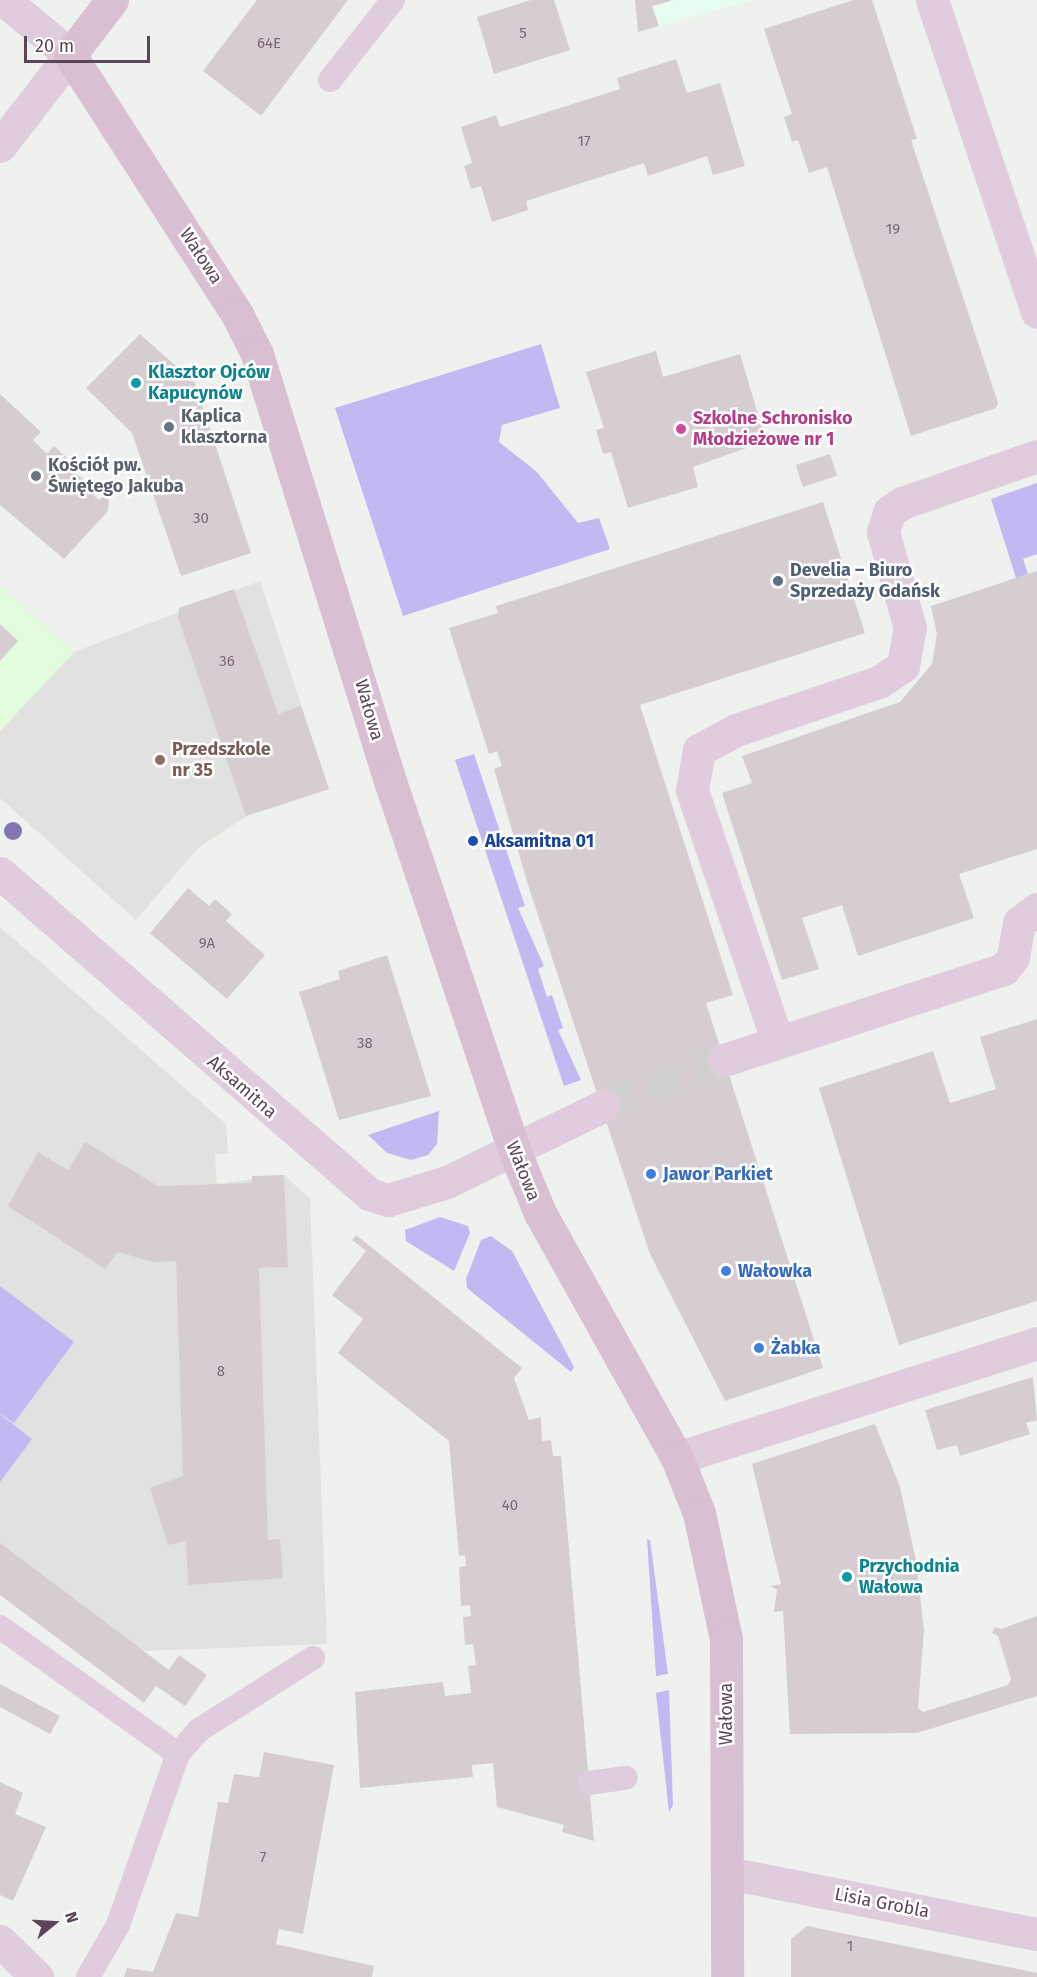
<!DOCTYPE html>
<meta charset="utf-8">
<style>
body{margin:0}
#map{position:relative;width:1037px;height:1977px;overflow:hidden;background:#eff1ee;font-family:"Fira Sans",sans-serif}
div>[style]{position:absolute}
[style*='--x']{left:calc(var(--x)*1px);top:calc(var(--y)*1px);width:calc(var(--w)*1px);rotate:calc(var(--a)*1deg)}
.commercial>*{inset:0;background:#e6fdf0}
.education>*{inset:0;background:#e1e2df}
.medical>*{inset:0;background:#e2fcdd}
.green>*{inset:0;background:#c0b9f2}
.building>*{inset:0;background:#d6cdd3;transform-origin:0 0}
.street-tunnel>*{height:33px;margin-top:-16.5px;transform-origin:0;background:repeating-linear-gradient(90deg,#d2cfd0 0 33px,transparent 0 49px)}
.lane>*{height:24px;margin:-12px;padding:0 12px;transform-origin:12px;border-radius:12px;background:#dfccdc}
.street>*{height:33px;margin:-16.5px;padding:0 16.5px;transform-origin:16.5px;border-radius:16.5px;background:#dfccdc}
.secondary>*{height:33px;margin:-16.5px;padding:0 16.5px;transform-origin:16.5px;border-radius:16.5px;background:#d9bfd2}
.trees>*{width:18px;height:18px;margin:-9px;border-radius:50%;background:#8476b4}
.dots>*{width:16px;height:16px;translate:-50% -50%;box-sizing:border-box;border:3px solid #fff;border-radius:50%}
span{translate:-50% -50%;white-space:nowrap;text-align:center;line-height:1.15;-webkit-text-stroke:5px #fff;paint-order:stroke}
.number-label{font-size:15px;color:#7b6777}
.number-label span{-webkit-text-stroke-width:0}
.street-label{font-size:18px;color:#5d4558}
.culture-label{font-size:18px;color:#0d838f;font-weight:700}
.left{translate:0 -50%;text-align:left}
.worship-label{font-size:18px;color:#5b616d;font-weight:700}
.hotel-label{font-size:18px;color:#b23c85;font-weight:700}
.service-label{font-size:18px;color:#4e5e75;font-weight:700}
.education-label{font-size:18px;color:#785e54;font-weight:700}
.transit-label{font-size:18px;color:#164399;font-weight:700}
.shop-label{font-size:18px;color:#366cbe;font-weight:700}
.north{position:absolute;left:24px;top:1893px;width:60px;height:60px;-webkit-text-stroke:4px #fff;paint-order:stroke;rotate:72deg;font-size:16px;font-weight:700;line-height:24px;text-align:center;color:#5d4558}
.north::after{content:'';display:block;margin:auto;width:21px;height:27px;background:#5d4558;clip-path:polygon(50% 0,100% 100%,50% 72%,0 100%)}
.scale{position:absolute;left:24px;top:36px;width:126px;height:27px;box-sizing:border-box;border:3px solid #5d4558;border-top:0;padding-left:8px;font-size:18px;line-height:21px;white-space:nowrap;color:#5d4558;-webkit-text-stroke:4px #fff;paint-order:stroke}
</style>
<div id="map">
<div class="commercial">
<i style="clip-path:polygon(673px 0,754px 0,659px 26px,652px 6px)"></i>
</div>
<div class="education">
<i style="clip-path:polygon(260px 581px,329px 789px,247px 816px,198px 848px,136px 920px,0 798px,0 731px,74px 652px)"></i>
<i style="clip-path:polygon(0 927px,226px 1124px,228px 1153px,215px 1154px,217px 1184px,284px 1175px,310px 1199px,327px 1644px,143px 1651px,0 1543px)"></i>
</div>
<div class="medical">
<i style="clip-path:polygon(0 586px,74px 652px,0 731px)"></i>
</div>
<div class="green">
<i style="clip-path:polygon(541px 344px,560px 408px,502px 425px,499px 442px,537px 472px,578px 523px,599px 518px,610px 549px,403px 616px,335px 408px)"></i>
<i style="clip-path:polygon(1037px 483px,1037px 554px,1023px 559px,1028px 574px,1016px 578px,991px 499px)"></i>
<i style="clip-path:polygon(474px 754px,525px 906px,518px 908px,544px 966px,538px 969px,547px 997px,552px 995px,563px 1028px,558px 1030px,581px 1080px,564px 1086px,455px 760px)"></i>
<i style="clip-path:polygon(439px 1111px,437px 1144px,428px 1155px,411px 1160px,387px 1153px,368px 1135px)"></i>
<i style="clip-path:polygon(440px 1217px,468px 1226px,470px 1233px,454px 1271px,406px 1241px,405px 1230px)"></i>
<i style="clip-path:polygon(491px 1236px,512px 1251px,574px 1367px,571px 1372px,467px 1288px,466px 1279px,481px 1240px)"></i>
<i style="clip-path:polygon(0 1286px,74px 1342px,14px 1423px,0 1413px)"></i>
<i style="clip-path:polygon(0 1414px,32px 1439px,0 1482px)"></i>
<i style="clip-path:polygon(647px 1539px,650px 1540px,668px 1674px,656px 1676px)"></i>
<i style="clip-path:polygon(669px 1690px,673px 1805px,669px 1812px,656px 1693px)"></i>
</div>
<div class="building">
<i style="clip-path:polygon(257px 0,348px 0,261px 116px,203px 71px)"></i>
<i style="clip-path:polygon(531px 0,554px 0,570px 50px,494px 74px,477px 17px)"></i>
<i style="clip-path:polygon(635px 0,671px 0,671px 1px,652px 6px,659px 26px,638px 32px)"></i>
<i style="clip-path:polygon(853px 0,872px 0,917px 139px,911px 140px,998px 403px,996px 408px,911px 436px,827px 167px,809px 173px,798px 140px,792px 142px,784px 117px,792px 114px,764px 29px)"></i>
<i style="clip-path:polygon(676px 59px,687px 93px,720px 83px,745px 166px,713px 175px,707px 156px,648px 176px,644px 163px,526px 201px,528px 210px,492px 222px,481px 186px,471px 189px,464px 166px,472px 163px,461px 127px,496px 115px,500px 127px,620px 89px,617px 78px)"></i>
<i style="clip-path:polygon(140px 334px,195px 383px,251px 553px,181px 576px,132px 433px,86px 388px)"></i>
<i style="clip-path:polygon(656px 351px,663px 377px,740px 354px,766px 441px,693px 467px,698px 487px,628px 508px,611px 452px,603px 454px,596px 430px,604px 428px,586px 372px)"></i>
<i style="clip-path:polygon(0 394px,41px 432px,33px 440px,47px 454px,54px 446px,67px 458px,61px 465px,84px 479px,80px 483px,99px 500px,104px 496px,109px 500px,108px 511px,64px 559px,0 505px)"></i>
<i style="left:830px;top:454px;width:23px;height:36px;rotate:72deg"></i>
<i style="clip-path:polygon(823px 502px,865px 633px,640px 705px,733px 995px,706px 1003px,823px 1368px,725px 1401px,650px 1254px,529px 888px,494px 769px,502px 766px,497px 751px,489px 754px,449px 628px,498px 613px,496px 606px)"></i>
<i style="clip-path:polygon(1037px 571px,1037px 849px,959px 874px,974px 918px,858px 956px,842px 905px,802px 918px,819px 969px,782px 980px,722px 793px,752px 783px,742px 756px,900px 702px,932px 664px,937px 634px,931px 606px)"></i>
<i style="clip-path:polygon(234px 589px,278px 714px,301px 706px,329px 789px,246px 816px,178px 618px,179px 608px)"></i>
<i style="clip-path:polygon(0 624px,18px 641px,0 661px)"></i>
<i style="clip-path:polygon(188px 888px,209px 906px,215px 899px,232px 914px,226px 921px,265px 955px,227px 999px,150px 933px)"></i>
<i style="clip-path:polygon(387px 955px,431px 1096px,339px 1120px,299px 992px,340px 979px,338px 971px)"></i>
<i style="clip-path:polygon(1037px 1019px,1037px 1301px,899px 1345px,819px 1088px,933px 1051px,950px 1103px,996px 1089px,980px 1037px)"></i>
<i style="clip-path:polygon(85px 1142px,158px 1186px,252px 1183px,252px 1176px,284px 1175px,288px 1267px,259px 1268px,268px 1540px,280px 1539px,283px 1578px,188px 1585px,186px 1541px,168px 1545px,150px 1488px,183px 1476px,176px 1261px,153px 1262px,118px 1252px,105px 1269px,8px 1206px,38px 1152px,68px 1170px)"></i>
<i style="clip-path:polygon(356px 1235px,522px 1368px,514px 1378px,529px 1420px,541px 1417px,542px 1441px,551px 1440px,553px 1456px,561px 1456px,594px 1841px,562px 1832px,564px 1825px,497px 1807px,493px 1763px,472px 1765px,473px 1777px,360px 1788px,355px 1692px,443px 1682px,445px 1696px,471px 1693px,468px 1666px,476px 1665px,473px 1644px,465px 1645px,463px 1617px,471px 1616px,470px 1605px,461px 1606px,459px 1567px,466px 1566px,465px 1555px,459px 1556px,449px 1441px,338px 1353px,363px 1319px,332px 1295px,366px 1251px,352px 1240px)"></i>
<i style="clip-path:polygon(1033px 1377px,1037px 1420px,1026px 1423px,1030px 1434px,960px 1456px,957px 1445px,937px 1450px,925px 1410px)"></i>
<i style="clip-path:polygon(875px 1424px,900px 1487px,916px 1561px,924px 1630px,918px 1708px,923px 1712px,1008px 1685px,1011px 1679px,998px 1636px,992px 1633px,995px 1627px,1001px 1629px,1037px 1616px,1037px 1696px,917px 1733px,790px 1734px,783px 1611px,774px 1612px,777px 1590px,770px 1586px,781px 1584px,752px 1464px)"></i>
<i style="clip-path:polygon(0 1543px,169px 1670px,179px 1655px,207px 1675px,185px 1706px,156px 1686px,144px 1703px,0 1595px)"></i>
<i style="clip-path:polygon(0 1684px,60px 1716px,50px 1734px,0 1707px)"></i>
<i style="clip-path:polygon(264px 1752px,334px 1765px,303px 1934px,279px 1929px,276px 1944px,374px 1966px,372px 1977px,124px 1977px,127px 1968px,153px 1972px,176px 1913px,198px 1917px,218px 1802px,228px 1803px,234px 1774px,259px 1777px)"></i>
<i style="clip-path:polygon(0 1782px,23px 1793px,15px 1814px,46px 1827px,13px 1901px,0 1895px)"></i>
<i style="clip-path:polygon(807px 1926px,1037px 1973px,1037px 1977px,791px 1977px,791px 1939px)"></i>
</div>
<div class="street-tunnel">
<i style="--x:603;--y:1106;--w:129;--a:-20.8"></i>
</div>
<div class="lane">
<i style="--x:330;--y:80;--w:102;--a:-51.8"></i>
<i style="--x:0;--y:1627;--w:219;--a:35.5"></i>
<i style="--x:589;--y:1783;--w:37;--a:-8"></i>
<i style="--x:88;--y:1977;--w:60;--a:-60"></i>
<i style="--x:118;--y:1925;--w:181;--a:-70.7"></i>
<i style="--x:178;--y:1754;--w:32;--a:-49"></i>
<i style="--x:199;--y:1730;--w:135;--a:-32.3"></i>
</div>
<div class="street">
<i style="--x:932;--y:0;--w:329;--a:71.4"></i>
<i style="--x:0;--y:146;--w:115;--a:-52.4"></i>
<i style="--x:70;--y:55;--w:86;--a:-140.2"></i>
<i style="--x:0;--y:873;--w:489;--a:41"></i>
<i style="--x:369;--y:1194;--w:20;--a:18"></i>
<i style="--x:388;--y:1200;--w:62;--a:-17"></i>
<i style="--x:447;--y:1182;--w:174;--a:-26"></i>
<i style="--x:777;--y:1040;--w:264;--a:-108.8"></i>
<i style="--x:692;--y:790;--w:41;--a:-80.1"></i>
<i style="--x:699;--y:750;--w:42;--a:-28.4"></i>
<i style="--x:736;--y:730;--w:151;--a:-18.6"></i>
<i style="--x:879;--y:682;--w:29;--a:-34"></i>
<i style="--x:903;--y:666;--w:39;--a:-80"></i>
<i style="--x:910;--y:628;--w:100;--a:-105.7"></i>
<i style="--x:883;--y:532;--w:21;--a:-73"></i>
<i style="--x:889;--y:512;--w:16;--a:-35"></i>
<i style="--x:902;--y:503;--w:143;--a:-19.2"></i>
<i style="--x:724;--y:1060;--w:294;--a:-18"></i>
<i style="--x:1004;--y:969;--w:15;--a:-53"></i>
<i style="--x:1013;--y:957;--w:35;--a:-80"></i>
<i style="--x:1019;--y:923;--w:23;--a:-38"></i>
<i style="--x:677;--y:1458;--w:378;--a:-17.7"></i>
<i style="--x:728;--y:1873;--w:315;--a:11.2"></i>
<i style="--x:0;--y:1941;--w:52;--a:44.2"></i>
</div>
<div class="secondary">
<i style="--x:112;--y:0;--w:69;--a:127.4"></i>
<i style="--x:70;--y:55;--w:308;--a:57.2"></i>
<i style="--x:237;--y:314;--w:45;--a:63.4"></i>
<i style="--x:257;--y:354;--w:447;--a:72.7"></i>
<i style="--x:390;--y:781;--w:389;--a:71.4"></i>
<i style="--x:514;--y:1150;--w:68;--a:67.6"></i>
<i style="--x:540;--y:1213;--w:281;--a:60.8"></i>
<i style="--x:677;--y:1458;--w:59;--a:68.2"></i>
<i style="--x:699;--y:1513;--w:129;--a:77.9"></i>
<i style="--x:726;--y:1639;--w:338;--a:89.8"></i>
</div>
<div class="trees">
<i style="left:13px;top:831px"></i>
</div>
<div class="dots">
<i style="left:136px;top:383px;background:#0f9aa8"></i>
<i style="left:169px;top:427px;background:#6b7280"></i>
<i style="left:681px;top:429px;background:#d1479c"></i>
<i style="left:36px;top:476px;background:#6b7280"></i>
<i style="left:778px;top:581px;background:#5c6f8a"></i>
<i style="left:160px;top:760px;background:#8d6e63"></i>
<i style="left:473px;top:841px;background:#1a4fb4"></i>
<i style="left:651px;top:1174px;background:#3f7fe0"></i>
<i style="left:726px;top:1271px;background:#3f7fe0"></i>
<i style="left:759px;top:1348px;background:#3f7fe0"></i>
<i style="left:847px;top:1577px;background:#0f9aa8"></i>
</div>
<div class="number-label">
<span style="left:523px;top:34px">5</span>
<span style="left:269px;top:44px">64E</span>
<span style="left:584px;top:142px">17</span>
<span style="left:893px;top:230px">19</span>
<span style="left:201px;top:519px">30</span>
<span style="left:227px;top:662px">36</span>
<span style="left:207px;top:944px">9A</span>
<span style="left:365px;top:1044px">38</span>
<span style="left:221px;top:1372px">8</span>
<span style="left:510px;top:1506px">40</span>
<span style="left:263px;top:1858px">7</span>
<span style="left:850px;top:1947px">1</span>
</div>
<div class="street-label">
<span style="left:201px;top:256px;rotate:57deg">Wałowa</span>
<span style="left:369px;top:710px;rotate:74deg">Wałowa</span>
<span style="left:242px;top:1087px;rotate:41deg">Aksamitna</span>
<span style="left:523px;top:1171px;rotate:68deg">Wałowa</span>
<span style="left:726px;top:1714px;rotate:-90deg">Wałowa</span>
<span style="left:882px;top:1903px;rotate:11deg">Lisia Grobla</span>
</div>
<div class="culture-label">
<span class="left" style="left:148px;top:383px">Klasztor Ojców<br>Kapucynów</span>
<span class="left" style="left:859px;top:1577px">Przychodnia<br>Wałowa</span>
</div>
<div class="worship-label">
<span class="left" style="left:181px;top:427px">Kaplica<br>klasztorna</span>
<span class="left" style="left:48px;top:476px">Kościół pw.<br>Świętego Jakuba</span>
</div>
<div class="hotel-label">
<span class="left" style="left:693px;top:429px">Szkolne Schronisko<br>Młodzieżowe nr 1</span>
</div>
<div class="service-label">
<span class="left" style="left:790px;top:581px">Develia – Biuro<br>Sprzedaży Gdańsk</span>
</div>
<div class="education-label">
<span class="left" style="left:172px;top:760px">Przedszkole<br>nr 35</span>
</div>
<div class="transit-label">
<span class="left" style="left:485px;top:841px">Aksamitna 01</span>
</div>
<div class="shop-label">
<span class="left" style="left:663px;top:1174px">Jawor Parkiet</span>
<span class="left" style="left:738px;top:1271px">Wałowka</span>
<span class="left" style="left:771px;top:1348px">Żabka</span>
</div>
<div class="north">N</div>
<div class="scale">20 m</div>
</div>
